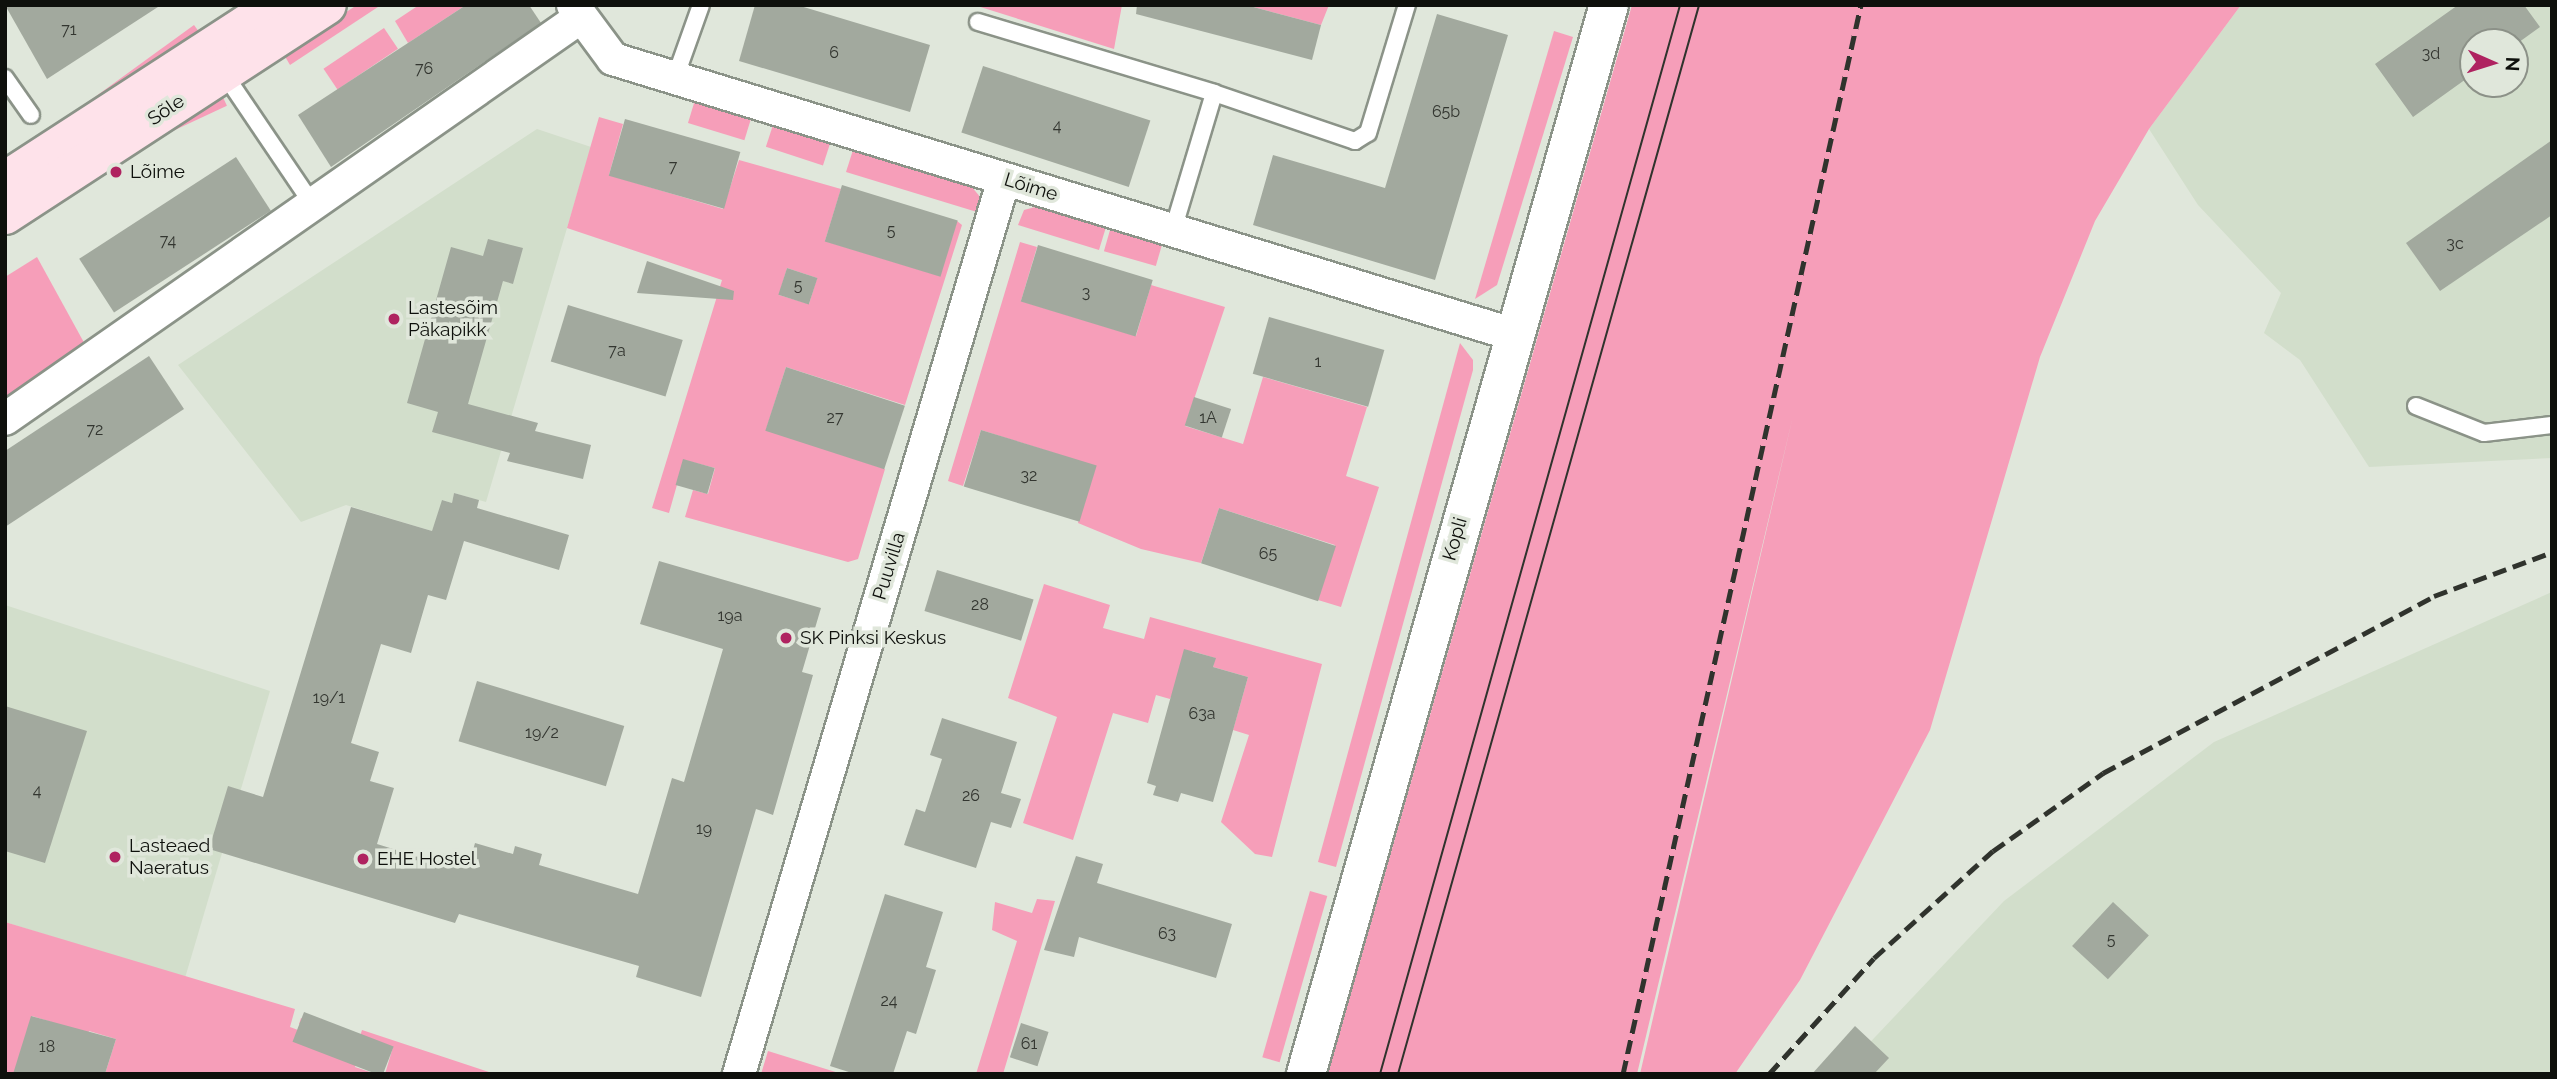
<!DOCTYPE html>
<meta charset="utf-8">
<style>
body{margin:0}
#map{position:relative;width:2557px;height:1079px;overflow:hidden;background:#e0e7db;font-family:Raleway,sans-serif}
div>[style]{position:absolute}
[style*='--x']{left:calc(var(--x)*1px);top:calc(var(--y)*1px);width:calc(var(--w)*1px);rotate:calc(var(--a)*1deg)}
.built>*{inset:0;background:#d2decb}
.green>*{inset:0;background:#f69eb9;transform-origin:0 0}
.building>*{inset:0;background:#a2a99e;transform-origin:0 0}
.roads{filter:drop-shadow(2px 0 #8b9388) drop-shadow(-2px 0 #8b9388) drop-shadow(0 2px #8b9388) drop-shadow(0 -2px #8b9388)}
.service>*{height:16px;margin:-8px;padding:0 8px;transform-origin:8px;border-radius:8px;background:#fff}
.minor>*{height:32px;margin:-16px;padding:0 16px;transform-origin:16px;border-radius:16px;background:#fff}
.tertiary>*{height:38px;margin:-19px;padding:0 19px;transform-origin:19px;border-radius:19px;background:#fff}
.secondary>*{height:38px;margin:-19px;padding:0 19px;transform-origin:19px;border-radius:19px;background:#fee2ea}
.tram>*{height:2px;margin:-1px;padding:0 1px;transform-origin:1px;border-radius:1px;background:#30332d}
.rail>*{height:5px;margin-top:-2.5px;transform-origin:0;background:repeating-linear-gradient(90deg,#30332d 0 14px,transparent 0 21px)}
.dots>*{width:19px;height:19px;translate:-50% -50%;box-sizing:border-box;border:4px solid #e0e7db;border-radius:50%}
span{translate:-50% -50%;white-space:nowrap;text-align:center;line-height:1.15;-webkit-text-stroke:7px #e0e7db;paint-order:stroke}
.number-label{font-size:16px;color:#333630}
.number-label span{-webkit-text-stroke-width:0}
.street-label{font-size:19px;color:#0e100c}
.poi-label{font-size:19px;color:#0e100c}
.left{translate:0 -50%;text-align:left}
.frame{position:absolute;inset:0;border:7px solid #0e100c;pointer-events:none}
.north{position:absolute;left:2459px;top:28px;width:70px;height:70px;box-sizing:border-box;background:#e0e7db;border:2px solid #8c9188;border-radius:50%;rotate:93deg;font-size:19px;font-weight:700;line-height:28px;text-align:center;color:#0e100c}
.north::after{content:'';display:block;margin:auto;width:24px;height:32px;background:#af2360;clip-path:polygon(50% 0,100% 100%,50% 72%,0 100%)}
</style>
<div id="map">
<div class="built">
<i style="clip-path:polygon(evenodd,2241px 5px,2552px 5px,2552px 458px,2369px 467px,2300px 360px,2264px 333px,2281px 293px,2198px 205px,2149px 129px,2241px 5px,2473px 42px,2515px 42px,2515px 84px,2473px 84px,2473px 42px)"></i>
<i style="clip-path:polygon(537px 129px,591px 147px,486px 502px,454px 493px,452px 503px,443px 500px,432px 531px,346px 505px,301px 522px,178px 365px)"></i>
<i style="clip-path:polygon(2552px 592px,2552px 1074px,1840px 1074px,2004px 901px,2214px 742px)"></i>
<i style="clip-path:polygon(5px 605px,270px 691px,185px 978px,5px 922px)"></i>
</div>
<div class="green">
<i style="clip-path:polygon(357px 5px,381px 5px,290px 65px,283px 53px)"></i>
<i style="clip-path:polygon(419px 5px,466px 5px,408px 43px,395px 21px)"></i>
<i style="clip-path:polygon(974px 5px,1122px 5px,1114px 49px)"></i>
<i style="clip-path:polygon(1246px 5px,1329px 5px,1321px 25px)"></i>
<i style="clip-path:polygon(1632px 5px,2241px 5px,2149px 129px,2095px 221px,2040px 357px,1930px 730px,1800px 980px,1735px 1074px,1640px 1074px,1793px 416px,1637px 1074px,1328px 1074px)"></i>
<i style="left:194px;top:25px;width:14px;height:225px;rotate:54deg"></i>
<i style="left:384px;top:28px;width:25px;height:73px;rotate:56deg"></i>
<i style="clip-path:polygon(1554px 31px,1573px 37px,1497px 285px,1475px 299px)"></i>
<i style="left:221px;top:93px;width:14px;height:97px;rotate:65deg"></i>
<i style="left:695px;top:100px;width:59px;height:24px;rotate:17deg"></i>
<i style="clip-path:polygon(evenodd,599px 117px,623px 124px,609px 175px,723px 209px,739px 160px,841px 189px,825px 241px,940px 276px,957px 221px,962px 225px,905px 405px,786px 367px,766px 430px,885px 469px,858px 559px,848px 562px,685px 517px,693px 490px,708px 494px,715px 468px,684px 460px,669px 513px,652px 508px,722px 280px,567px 228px,599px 117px,787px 268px,817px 278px,809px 304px,779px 295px,787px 268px)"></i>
<i style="left:773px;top:125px;width:60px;height:23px;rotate:18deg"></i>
<i style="clip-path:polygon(853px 150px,971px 186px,981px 198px,977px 212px,846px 172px)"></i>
<i style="clip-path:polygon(1039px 206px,1106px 227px,1099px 250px,1018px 225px,1024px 210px)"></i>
<i style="left:1110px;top:230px;width:54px;height:22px;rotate:16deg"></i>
<i style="clip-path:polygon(1020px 242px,1037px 247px,1021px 301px,1136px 336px,1151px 285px,1225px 307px,1185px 426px,1243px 444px,1263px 377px,1367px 407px,1346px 476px,1379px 487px,1341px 607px,1318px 600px,1335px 545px,1219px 508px,1201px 563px,1141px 549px,1078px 523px,1095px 466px,981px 430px,963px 486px,948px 481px)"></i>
<i style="clip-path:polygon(37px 257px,87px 348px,5px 401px,5px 277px)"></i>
<i style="clip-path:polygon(1460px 343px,1473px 360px,1473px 370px,1336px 867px,1318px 862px)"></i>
<i style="clip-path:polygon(1044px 584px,1110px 605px,1103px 628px,1144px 639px,1150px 617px,1322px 664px,1272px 857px,1255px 854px,1221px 822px,1249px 735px,1233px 730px,1248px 677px,1213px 667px,1215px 658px,1192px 651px,1170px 699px,1156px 695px,1148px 723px,1113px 713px,1073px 840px,1023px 823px,1057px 717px,1008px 698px)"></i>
<i style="left:1310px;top:891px;width:18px;height:173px;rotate:16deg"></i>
<i style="clip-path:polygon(1037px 899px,1055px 901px,1003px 1074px,976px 1074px,1017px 941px,992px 930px,995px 902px,1032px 913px)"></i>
<i style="clip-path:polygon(5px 922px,295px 1009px,290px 1027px,298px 1030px,315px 1029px,299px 1024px,301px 1018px,334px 1028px,357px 1046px,362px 1030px,495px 1074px,385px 1074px,393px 1047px,364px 1038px,355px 1067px,376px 1074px,105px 1074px,116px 1039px,89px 1031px,83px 1050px,67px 1027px,32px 1016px,61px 1074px,5px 1073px)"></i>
<i style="clip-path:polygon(768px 1051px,842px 1074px,761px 1074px)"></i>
</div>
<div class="building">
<i style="clip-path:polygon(5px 5px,161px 5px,47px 79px)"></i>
<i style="clip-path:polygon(466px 5px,529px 5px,541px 23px,331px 167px,298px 115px)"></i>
<i style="clip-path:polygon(755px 5px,797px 5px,930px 45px,910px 112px,739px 61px)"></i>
<i style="clip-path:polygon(1137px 5px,1246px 5px,1321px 25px,1312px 60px,1136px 14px)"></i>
<i style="clip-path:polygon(2458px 5px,2524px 5px,2540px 27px,2515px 45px,2473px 42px,2473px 74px,2413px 117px,2375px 64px)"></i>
<i style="clip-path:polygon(1437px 14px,1508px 35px,1435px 280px,1253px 225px,1273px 155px,1385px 188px)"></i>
<i style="left:983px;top:66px;width:176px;height:70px;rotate:18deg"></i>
<i style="left:625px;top:119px;width:120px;height:59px;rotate:16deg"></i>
<i style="clip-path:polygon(2552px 140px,2552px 215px,2440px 291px,2406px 243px)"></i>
<i style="left:236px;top:157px;width:64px;height:187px;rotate:57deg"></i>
<i style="left:842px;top:185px;width:121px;height:59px;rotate:17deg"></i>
<i style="clip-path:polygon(488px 239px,523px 248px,513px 284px,503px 281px,468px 404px,538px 423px,535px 431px,591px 445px,583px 479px,507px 461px,510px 453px,432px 432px,438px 412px,407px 403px,451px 247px,483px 256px)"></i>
<i style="left:1038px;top:245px;width:120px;height:59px;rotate:17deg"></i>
<i style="clip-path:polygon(647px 261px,734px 291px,733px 300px,637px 293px)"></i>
<i style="left:787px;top:268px;width:32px;height:28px;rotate:18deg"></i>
<i style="left:568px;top:305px;width:120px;height:59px;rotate:17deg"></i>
<i style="left:1269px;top:317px;width:120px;height:59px;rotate:16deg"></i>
<i style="clip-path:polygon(149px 356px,184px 409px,5px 527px,5px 451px)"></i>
<i style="left:786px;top:367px;width:125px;height:67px;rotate:18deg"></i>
<i style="left:1194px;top:397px;width:39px;height:30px;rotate:18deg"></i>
<i style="left:981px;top:430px;width:121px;height:59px;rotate:17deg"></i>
<i style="left:683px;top:459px;width:33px;height:27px;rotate:16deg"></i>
<i style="clip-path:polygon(454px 493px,479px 500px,477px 508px,569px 535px,559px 570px,464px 541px,446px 600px,428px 595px,411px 653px,381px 644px,351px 743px,379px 752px,370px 781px,394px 788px,377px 844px,435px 862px,438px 852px,470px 861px,475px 843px,513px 854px,515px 846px,542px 854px,539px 865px,638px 894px,672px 778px,684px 782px,723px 649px,640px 624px,659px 561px,821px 608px,802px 672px,813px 675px,773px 815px,756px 809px,701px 997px,636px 977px,639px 966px,459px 914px,455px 923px,209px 849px,228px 786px,263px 797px,351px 507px,432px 531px,442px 500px,452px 503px)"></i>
<i style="left:1219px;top:508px;width:123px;height:58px;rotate:18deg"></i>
<i style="left:937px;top:570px;width:101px;height:43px;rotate:17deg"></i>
<i style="clip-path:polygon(1184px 649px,1216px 658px,1213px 667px,1248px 677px,1213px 802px,1181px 793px,1178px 802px,1153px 795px,1156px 786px,1147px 783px)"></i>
<i style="left:477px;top:681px;width:154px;height:63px;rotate:17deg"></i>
<i style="clip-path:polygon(5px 706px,87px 731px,45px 863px,5px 851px)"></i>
<i style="clip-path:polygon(942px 718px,1017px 742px,1001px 793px,1021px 799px,1011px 828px,991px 822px,976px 868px,904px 845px,916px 809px,925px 812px,942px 759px,930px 755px)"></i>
<i style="clip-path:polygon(1076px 856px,1103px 864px,1097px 883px,1232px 924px,1216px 978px,1079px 937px,1074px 957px,1044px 950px)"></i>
<i style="clip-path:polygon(885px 894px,943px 912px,926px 967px,936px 970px,916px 1034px,907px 1031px,893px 1074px,855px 1074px,830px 1066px)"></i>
<i style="left:2113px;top:902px;width:49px;height:60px;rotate:43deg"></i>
<i style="left:304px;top:1012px;width:96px;height:32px;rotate:21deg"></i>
<i style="clip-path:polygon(31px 1016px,116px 1039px,105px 1074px,13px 1074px)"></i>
<i style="left:1021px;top:1023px;width:29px;height:36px;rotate:18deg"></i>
<i style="clip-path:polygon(1855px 1026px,1889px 1058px,1874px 1074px,1812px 1074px)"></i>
</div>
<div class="roads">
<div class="service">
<i style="--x:978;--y:22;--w:246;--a:16.7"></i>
<i style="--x:223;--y:72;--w:161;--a:55.9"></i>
<i style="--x:5;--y:78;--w:45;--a:54.9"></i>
<i style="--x:675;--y:78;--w:77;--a:-70.4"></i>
<i style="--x:1173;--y:230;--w:143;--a:-73.3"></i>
<i style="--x:1214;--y:93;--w:149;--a:18.8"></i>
<i style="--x:1355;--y:141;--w:15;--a:-32"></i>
<i style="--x:1368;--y:133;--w:134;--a:-73.1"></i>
<i style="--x:2416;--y:406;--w:73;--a:21.7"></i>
<i style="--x:2484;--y:433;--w:68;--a:-6.7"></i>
</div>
<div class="minor">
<i style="--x:573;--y:5;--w:67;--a:53.5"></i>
<i style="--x:613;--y:59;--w:940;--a:17.01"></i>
<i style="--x:5;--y:419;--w:702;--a:-34.91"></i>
<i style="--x:739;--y:1074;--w:933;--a:-73.51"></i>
</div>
<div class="tertiary">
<i style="--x:1306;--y:1074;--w:1111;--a:-74.18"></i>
</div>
<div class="secondary">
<i style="--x:5;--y:181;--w:323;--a:-33"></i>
<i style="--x:5;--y:215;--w:384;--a:-33.1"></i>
</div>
</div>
<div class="tram">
<i style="--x:1380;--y:1074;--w:1110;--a:-74.32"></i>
<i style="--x:1398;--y:1074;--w:1111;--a:-74.27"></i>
</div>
<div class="rail">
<i style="--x:1623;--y:1074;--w:1095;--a:-77.45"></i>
<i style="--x:1769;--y:1074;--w:156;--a:-47.8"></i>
<i style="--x:1874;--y:958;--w:160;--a:-42"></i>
<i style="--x:1993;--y:851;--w:135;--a:-35.3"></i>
<i style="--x:2103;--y:773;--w:375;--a:-28.1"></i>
<i style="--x:2434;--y:596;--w:126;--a:-20.4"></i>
</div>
<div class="dots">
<i style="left:116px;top:172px;background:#af2360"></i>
<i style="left:394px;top:319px;background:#af2360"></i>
<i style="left:786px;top:638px;background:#af2360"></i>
<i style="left:115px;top:857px;background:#af2360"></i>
<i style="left:363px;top:859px;background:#af2360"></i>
</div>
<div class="number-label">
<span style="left:69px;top:30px">71</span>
<span style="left:834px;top:53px">6</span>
<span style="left:2431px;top:54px">3d</span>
<span style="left:424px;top:69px">76</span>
<span style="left:1446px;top:112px">65b</span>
<span style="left:1057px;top:126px">4</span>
<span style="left:673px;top:167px">7</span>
<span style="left:891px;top:231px">5</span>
<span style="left:168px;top:241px">74</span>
<span style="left:2455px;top:244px">3c</span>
<span style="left:798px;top:286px">5</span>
<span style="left:1086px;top:293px">3</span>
<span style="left:617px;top:351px">7a</span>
<span style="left:1318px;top:362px">1</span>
<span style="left:835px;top:418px">27</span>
<span style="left:1208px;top:418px">1A</span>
<span style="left:95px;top:430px">72</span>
<span style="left:1029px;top:476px">32</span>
<span style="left:1268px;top:554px">65</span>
<span style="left:980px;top:605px">28</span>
<span style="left:730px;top:616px">19a</span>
<span style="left:329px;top:698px">19/1</span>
<span style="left:1202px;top:714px">63a</span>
<span style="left:542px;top:733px">19/2</span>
<span style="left:37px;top:791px">4</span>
<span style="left:971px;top:796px">26</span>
<span style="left:704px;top:829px">19</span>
<span style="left:1167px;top:934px">63</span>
<span style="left:2111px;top:940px">5</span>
<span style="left:889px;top:1001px">24</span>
<span style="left:1029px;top:1044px">61</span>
<span style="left:47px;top:1047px">18</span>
</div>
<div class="street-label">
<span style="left:166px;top:110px;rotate:-34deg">Sõle</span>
<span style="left:1031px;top:187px;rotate:17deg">Lõime</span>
<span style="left:1455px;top:539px;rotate:-74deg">Kopli</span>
<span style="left:889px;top:566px;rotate:-73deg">Puuvilla</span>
</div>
<div class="poi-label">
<span class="left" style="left:130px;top:172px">Lõime</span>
<span class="left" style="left:408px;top:319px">Lastesõim<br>Päkapikk</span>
<span class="left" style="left:800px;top:638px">SK Pinksi Keskus</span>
<span class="left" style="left:129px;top:857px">Lasteaed<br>Naeratus</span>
<span class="left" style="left:377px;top:859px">EHE Hostel</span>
</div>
<div class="frame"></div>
<div class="north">N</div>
</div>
